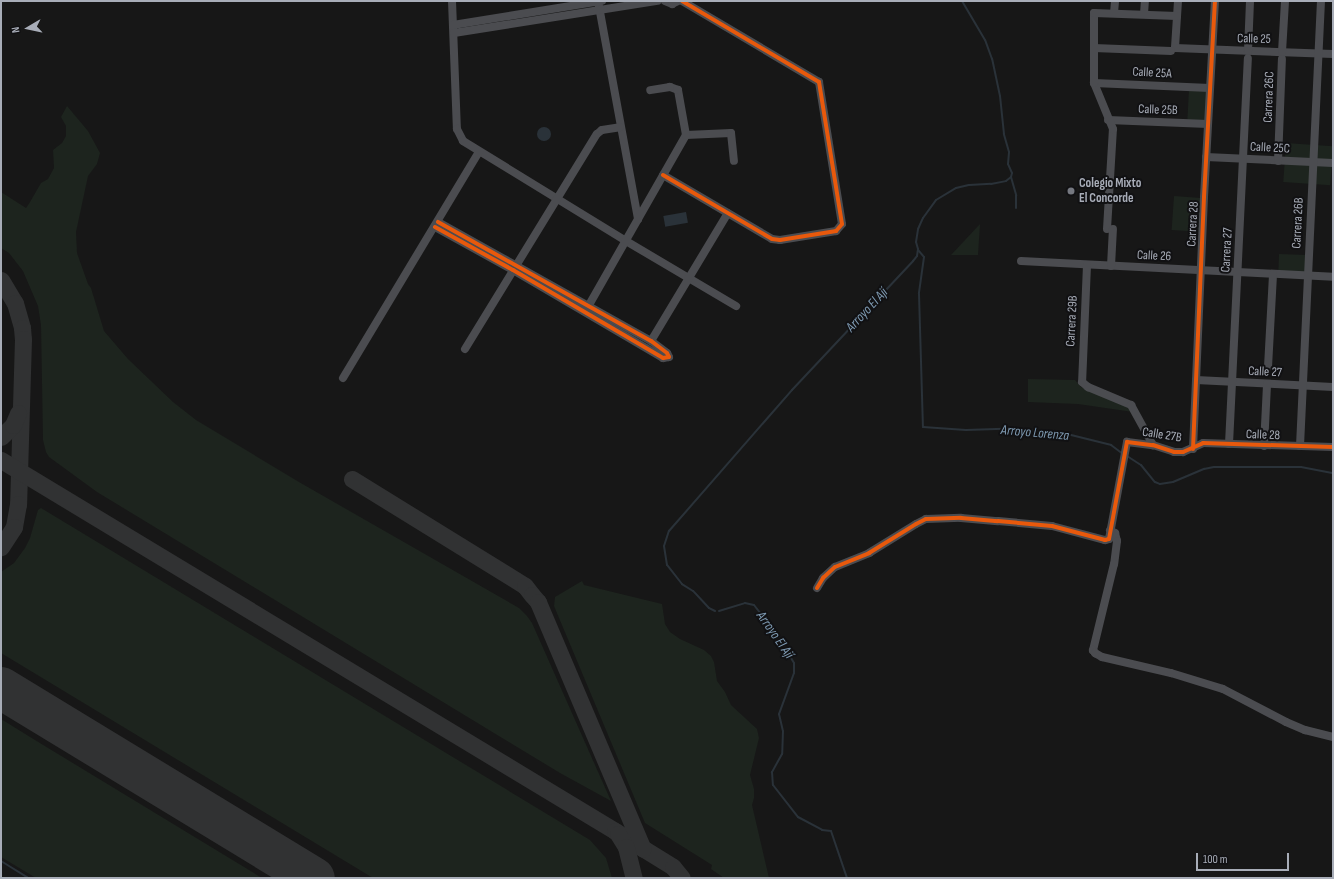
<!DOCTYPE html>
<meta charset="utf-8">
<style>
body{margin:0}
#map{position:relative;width:1334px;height:879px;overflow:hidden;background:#171717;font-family:"Sofia Sans Condensed",sans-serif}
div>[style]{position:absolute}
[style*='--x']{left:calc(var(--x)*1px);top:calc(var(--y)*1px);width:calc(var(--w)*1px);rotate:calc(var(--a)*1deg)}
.green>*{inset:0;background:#1d241e;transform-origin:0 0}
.water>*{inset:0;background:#2a3239;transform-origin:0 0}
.round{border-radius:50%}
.stream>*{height:2px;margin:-1px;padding:0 1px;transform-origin:1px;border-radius:1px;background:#2a3239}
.taxiway>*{height:17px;margin:-8.5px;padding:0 8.5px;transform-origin:8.5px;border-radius:8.5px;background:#313233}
.runway>*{height:42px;margin:-21px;padding:0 21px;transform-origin:21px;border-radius:21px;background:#313233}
.minor>*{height:8px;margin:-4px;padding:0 4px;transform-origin:4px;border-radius:4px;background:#4b4c50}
.cycleway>*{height:4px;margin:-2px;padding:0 2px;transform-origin:2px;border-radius:2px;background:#e8590c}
.dots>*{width:11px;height:11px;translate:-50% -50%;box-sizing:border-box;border:2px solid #111113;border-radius:50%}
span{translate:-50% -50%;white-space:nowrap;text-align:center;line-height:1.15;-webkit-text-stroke:4px #111113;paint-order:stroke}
.street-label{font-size:13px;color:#a8adb8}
.poi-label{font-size:13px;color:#a8adb8;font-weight:700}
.left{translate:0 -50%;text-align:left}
.water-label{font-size:14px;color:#7f9bb3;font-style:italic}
.frame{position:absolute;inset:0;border:2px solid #a8adb8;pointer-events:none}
.north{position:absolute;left:8px;top:8px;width:40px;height:40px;-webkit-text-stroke:3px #111113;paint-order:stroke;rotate:261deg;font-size:11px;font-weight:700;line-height:16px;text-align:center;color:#a8adb8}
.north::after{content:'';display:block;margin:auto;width:14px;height:18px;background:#a8adb8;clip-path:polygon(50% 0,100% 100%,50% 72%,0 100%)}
.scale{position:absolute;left:1196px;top:853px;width:93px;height:18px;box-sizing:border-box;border:2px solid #a8adb8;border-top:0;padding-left:5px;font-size:12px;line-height:14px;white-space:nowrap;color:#a8adb8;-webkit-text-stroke:3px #111113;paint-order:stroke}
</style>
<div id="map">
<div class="green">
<i style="left:1189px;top:89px;width:20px;height:33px;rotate:3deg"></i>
<i style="clip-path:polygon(67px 106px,88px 131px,100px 153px,97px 164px,88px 176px,76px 232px,77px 253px,88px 284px,91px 288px,104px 331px,128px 359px,173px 402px,196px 420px,299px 482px,519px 608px,527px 616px,532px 623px,611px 801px,560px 773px,97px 492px,49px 457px,46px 452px,43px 440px,41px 325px,38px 306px,23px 271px,9px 253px,1px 248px,1px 192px,26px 208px,30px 202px,41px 183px,48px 179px,54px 168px,53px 150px,62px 143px,66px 136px,66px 126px,61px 117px)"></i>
<i style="left:1286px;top:143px;width:47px;height:39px;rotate:4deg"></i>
<i style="left:1174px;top:196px;width:27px;height:34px;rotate:4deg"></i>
<i style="clip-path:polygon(980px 224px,978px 255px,951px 255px)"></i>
<i style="left:1279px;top:254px;width:28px;height:18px;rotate:2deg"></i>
<i style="clip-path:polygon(1028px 379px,1075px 380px,1081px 387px,1124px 405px,1133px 412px,1078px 404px,1028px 402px)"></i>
<i style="clip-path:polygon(41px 508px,590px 840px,606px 858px,612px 878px,373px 878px,1px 653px,1px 572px,14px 563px,25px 548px,30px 538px,38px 510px)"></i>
<i style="clip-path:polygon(582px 581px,584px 585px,662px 604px,665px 624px,670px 632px,680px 639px,704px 650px,711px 656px,714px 662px,717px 681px,725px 692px,731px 705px,757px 729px,759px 738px,750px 775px,754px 789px,754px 798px,752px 805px,769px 878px,724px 878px,711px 869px,712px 865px,645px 823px,554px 606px,555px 597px)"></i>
<i style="clip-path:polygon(1px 719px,35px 740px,262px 878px,36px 878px,1px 857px)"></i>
</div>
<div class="water">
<i class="round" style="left:537px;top:127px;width:14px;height:14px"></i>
<i style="left:686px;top:212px;width:11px;height:23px;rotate:80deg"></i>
</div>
<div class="stream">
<i style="--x:1011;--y:177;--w:19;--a:74"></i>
<i style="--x:1016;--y:195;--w:13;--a:90"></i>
<i style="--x:918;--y:250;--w:9;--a:49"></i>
<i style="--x:924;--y:257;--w:37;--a:98"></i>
<i style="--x:919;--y:294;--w:133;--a:88.3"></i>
<i style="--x:923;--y:427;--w:43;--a:4"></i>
<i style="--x:966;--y:430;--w:38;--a:-2"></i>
<i style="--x:1004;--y:429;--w:55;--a:3.1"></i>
<i style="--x:1059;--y:432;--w:54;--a:14"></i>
<i style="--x:1111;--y:445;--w:15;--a:37"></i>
<i style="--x:1127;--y:456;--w:17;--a:33"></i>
<i style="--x:1141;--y:465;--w:22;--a:51"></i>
<i style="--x:1155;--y:482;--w:5;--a:22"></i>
<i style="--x:1160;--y:484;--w:13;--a:-9"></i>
<i style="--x:1173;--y:482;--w:34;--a:-23"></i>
<i style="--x:1204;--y:469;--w:10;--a:-11"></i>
<i style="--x:1214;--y:467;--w:87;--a:0"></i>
<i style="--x:1301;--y:467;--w:33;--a:11"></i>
<i style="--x:715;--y:611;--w:7;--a:-153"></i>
<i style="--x:709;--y:608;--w:23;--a:-133"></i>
<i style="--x:693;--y:591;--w:13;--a:-148"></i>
<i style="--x:682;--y:584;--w:24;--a:-128"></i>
<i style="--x:667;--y:565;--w:19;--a:-99"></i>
<i style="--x:664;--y:546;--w:16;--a:-72"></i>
<i style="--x:669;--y:531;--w:187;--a:-48.9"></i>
<i style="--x:792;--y:390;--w:177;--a:-46.8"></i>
<i style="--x:913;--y:261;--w:6;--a:-51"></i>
<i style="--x:917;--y:256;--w:7;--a:-82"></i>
<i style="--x:918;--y:249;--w:7;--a:-106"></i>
<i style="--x:916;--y:242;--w:13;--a:-81"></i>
<i style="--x:918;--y:229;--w:12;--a:-66"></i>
<i style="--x:923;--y:218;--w:22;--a:-54"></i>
<i style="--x:936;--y:200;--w:23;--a:-31"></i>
<i style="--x:956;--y:188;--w:13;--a:-13"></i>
<i style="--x:969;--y:185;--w:22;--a:-3"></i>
<i style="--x:991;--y:184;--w:15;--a:-11"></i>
<i style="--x:1006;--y:181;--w:6;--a:-39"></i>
<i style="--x:1011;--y:177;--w:4;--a:-76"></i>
<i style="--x:1012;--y:173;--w:10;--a:-114"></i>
<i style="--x:1008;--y:164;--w:12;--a:-85"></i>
<i style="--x:1009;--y:152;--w:19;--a:-106"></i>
<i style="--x:1004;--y:134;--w:38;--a:-96"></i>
<i style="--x:1000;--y:96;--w:38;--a:-102"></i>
<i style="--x:992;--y:59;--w:20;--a:-110"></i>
<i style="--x:985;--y:40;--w:45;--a:-120.5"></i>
<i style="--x:719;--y:611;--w:27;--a:-17"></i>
<i style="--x:745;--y:603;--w:9;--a:13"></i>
<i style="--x:754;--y:605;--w:36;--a:52"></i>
<i style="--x:776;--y:633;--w:35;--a:59"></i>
<i style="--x:794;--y:663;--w:10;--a:90"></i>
<i style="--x:794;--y:673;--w:44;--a:110.1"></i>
<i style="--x:779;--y:714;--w:17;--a:77"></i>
<i style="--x:783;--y:731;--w:23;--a:92"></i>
<i style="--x:782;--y:754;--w:21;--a:119"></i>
<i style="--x:772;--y:772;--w:13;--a:86"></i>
<i style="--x:773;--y:785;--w:41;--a:52"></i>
<i style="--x:798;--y:817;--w:27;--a:28"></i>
<i style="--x:822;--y:830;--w:9;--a:6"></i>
<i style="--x:831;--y:831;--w:50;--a:71.2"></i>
<i style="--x:1;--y:861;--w:32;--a:32"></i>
</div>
<div class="taxiway">
<i style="--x:1;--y:280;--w:27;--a:59"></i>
<i style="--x:15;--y:303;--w:26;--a:74"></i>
<i style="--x:22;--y:328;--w:11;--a:85"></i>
<i style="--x:23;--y:339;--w:165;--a:91.7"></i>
<i style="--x:18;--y:504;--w:23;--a:100"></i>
<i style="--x:14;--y:527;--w:24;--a:123"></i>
<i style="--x:1;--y:437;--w:17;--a:-45"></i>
<i style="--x:13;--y:425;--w:13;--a:-67"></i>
<i style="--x:1;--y:460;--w:717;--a:31.14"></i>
<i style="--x:615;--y:831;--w:68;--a:31.8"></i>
<i style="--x:673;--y:867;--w:14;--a:51"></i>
<i style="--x:352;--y:479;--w:203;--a:31.7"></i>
<i style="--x:525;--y:586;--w:11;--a:52"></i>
<i style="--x:532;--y:595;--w:9;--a:49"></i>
<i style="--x:538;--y:602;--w:268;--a:67"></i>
<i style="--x:618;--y:834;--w:15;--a:58"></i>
<i style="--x:626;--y:847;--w:32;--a:76"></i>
</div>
<div class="runway">
<i style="--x:1;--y:688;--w:366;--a:31.3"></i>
</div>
<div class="minor">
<i style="--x:452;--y:1;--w:128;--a:87.8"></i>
<i style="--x:457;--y:129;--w:13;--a:63"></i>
<i style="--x:463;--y:141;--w:191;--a:31.5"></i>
<i style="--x:626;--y:241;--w:128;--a:30.6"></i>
<i style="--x:598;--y:1;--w:222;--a:79.6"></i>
<i style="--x:665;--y:1;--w:8;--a:23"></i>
<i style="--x:672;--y:4;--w:7;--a:-27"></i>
<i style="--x:1178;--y:1;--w:47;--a:93.7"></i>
<i style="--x:1175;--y:48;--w:158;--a:2.2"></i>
<i style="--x:1114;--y:13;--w:12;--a:-85"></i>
<i style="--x:1144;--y:14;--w:13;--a:-86"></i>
<i style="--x:453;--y:25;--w:151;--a:-9.2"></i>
<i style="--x:454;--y:33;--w:206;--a:-9"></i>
<i style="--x:1094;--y:48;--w:77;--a:2.2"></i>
<i style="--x:1248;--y:51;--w:50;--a:-87.7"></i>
<i style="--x:1282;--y:52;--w:51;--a:-86.6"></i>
<i style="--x:1094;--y:83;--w:116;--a:2.5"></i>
<i style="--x:1108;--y:120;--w:100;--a:2.3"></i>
<i style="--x:686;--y:135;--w:45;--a:-2.5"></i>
<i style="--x:731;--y:133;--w:28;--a:84"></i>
<i style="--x:1206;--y:157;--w:127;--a:2.7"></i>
<i style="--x:1278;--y:161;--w:102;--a:-87.8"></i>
<i style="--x:663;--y:175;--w:126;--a:30.4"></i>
<i style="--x:772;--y:239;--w:8;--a:7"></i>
<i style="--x:780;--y:240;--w:57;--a:-9.1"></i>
<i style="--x:836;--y:231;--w:9;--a:-49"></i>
<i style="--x:842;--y:224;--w:144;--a:-99.2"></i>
<i style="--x:819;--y:82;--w:159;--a:-149.4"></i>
<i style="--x:435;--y:227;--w:89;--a:28.9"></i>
<i style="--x:513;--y:270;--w:174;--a:30.4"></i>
<i style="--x:663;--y:358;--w:6;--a:-9"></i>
<i style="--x:669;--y:357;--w:4;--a:-117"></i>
<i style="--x:667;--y:353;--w:20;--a:-143"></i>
<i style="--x:651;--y:341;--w:244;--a:-150.8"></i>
<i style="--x:1107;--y:229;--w:100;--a:-86.6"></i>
<i style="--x:1113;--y:129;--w:50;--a:-112.4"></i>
<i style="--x:1094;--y:83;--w:70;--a:-90"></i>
<i style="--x:1094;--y:13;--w:83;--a:2.1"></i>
<i style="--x:1021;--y:261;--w:312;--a:2.9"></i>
<i style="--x:1087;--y:265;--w:117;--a:92.4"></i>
<i style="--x:1082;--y:382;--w:8;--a:40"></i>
<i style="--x:1088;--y:387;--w:47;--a:22.7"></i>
<i style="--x:1131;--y:405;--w:46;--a:61.2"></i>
<i style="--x:1111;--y:266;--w:37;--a:-87"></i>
<i style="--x:589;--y:305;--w:196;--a:-60.3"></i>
<i style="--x:686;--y:135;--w:46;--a:-100.1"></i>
<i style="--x:678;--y:90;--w:9;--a:-159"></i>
<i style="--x:670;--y:87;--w:20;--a:171"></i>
<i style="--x:651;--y:341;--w:149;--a:-59"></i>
<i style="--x:465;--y:349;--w:252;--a:-58.5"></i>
<i style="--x:597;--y:134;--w:6;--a:-39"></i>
<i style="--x:602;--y:130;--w:18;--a:-9"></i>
<i style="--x:1268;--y:367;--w:93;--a:-86.9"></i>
<i style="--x:343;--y:378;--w:264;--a:-59"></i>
<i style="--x:1196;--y:380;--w:137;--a:2.9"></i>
<i style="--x:1229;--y:444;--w:386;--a:-87.2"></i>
<i style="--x:1264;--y:446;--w:62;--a:-87.2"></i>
<i style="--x:1300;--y:446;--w:445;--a:-87.3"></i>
<i style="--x:1193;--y:449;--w:252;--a:-87.5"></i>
<i style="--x:1204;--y:197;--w:196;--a:-86.8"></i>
<i style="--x:1110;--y:530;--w:6;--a:31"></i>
<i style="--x:1115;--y:533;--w:8;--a:76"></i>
<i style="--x:1117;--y:541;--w:23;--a:97"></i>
<i style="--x:1114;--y:564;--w:89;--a:103.7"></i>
<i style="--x:1093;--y:650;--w:4;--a:56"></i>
<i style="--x:1095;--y:653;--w:8;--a:30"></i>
<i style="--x:1102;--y:657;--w:71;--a:13.1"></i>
<i style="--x:1171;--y:673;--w:54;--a:17.1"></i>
<i style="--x:1223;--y:689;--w:71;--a:27.6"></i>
<i style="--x:1286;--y:722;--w:21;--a:23"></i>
<i style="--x:1305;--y:730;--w:29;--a:14"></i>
<i style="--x:817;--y:588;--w:12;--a:-59"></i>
<i style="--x:823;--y:578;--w:16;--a:-43"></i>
<i style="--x:835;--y:567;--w:37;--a:-22"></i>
<i style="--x:869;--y:553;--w:55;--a:-31.7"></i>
<i style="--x:916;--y:524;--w:11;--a:-27"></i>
<i style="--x:926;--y:519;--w:35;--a:-2"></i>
<i style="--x:961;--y:518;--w:37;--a:5"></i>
<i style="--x:998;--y:521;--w:54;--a:5.3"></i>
<i style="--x:1052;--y:526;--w:55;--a:14.8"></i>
<i style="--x:1105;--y:540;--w:4;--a:-14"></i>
<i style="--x:1109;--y:539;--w:99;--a:-79.5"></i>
<i style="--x:1127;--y:442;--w:26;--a:7"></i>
<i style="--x:1153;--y:445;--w:22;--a:18"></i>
<i style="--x:1174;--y:452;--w:9;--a:0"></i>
<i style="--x:1183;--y:452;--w:22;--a:-24"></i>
<i style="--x:1203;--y:443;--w:130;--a:1.8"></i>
</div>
<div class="cycleway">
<i style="--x:663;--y:175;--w:126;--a:30.4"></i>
<i style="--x:772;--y:239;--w:8;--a:7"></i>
<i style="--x:780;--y:240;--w:57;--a:-9.1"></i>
<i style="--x:836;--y:231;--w:9;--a:-49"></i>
<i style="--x:842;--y:224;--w:144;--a:-99.2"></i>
<i style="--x:819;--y:82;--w:159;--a:-149.4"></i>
<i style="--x:435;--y:227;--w:89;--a:28.9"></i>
<i style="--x:513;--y:270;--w:174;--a:30.4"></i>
<i style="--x:663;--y:358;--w:6;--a:-9"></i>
<i style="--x:669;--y:357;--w:4;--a:-117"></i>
<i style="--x:667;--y:353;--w:20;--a:-143"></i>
<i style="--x:651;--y:341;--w:244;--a:-150.8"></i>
<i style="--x:1193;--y:449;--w:252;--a:-87.5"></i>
<i style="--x:1204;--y:197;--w:196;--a:-86.8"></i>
<i style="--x:817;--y:588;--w:12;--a:-59"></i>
<i style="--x:823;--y:578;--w:16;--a:-43"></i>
<i style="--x:835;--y:567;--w:37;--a:-22"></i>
<i style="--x:869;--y:553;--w:55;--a:-31.7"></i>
<i style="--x:916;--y:524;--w:11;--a:-27"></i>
<i style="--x:926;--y:519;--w:35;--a:-2"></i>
<i style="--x:961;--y:518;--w:37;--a:5"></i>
<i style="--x:998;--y:521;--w:54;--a:5.3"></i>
<i style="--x:1052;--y:526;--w:55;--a:14.8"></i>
<i style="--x:1105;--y:540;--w:4;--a:-14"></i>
<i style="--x:1109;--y:539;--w:99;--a:-79.5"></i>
<i style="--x:1127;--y:442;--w:26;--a:7"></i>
<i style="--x:1153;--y:445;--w:22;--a:18"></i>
<i style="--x:1174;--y:452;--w:9;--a:0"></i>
<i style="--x:1183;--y:452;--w:22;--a:-24"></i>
<i style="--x:1203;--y:443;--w:130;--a:1.8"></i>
</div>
<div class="dots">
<i style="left:1071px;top:191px;background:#757880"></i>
</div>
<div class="street-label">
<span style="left:1254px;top:39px;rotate:1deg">Calle 25</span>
<span style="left:1152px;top:73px;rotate:3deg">Calle 25A</span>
<span style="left:1269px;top:97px;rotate:-88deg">Carrera 26C</span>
<span style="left:1158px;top:110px;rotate:2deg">Calle 25B</span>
<span style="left:1270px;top:148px;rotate:3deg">Calle 25C</span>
<span style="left:1298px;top:223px;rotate:-87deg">Carrera 26B</span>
<span style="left:1193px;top:224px;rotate:-87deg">Carrera 28</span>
<span style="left:1227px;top:250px;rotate:-87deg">Carrera 27</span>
<span style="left:1154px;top:256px;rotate:3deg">Calle 26</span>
<span style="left:1072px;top:321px;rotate:-87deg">Carrera 29B</span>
<span style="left:1265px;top:372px;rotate:3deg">Calle 27</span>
<span style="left:1162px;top:435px;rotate:9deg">Calle 27B</span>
<span style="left:1263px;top:435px;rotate:2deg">Calle 28</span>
</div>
<div class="poi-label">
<span class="left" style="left:1079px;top:191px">Colegio Mixto<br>El Concorde</span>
</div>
<div class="water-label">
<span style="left:867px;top:310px;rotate:-47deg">Arroyo El Ají</span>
<span style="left:1035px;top:433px;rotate:5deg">Arroyo Lorenza</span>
<span style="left:775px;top:635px;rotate:55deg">Arroyo El Ají</span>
</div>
<div class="frame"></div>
<div class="north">N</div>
<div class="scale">100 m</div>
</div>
